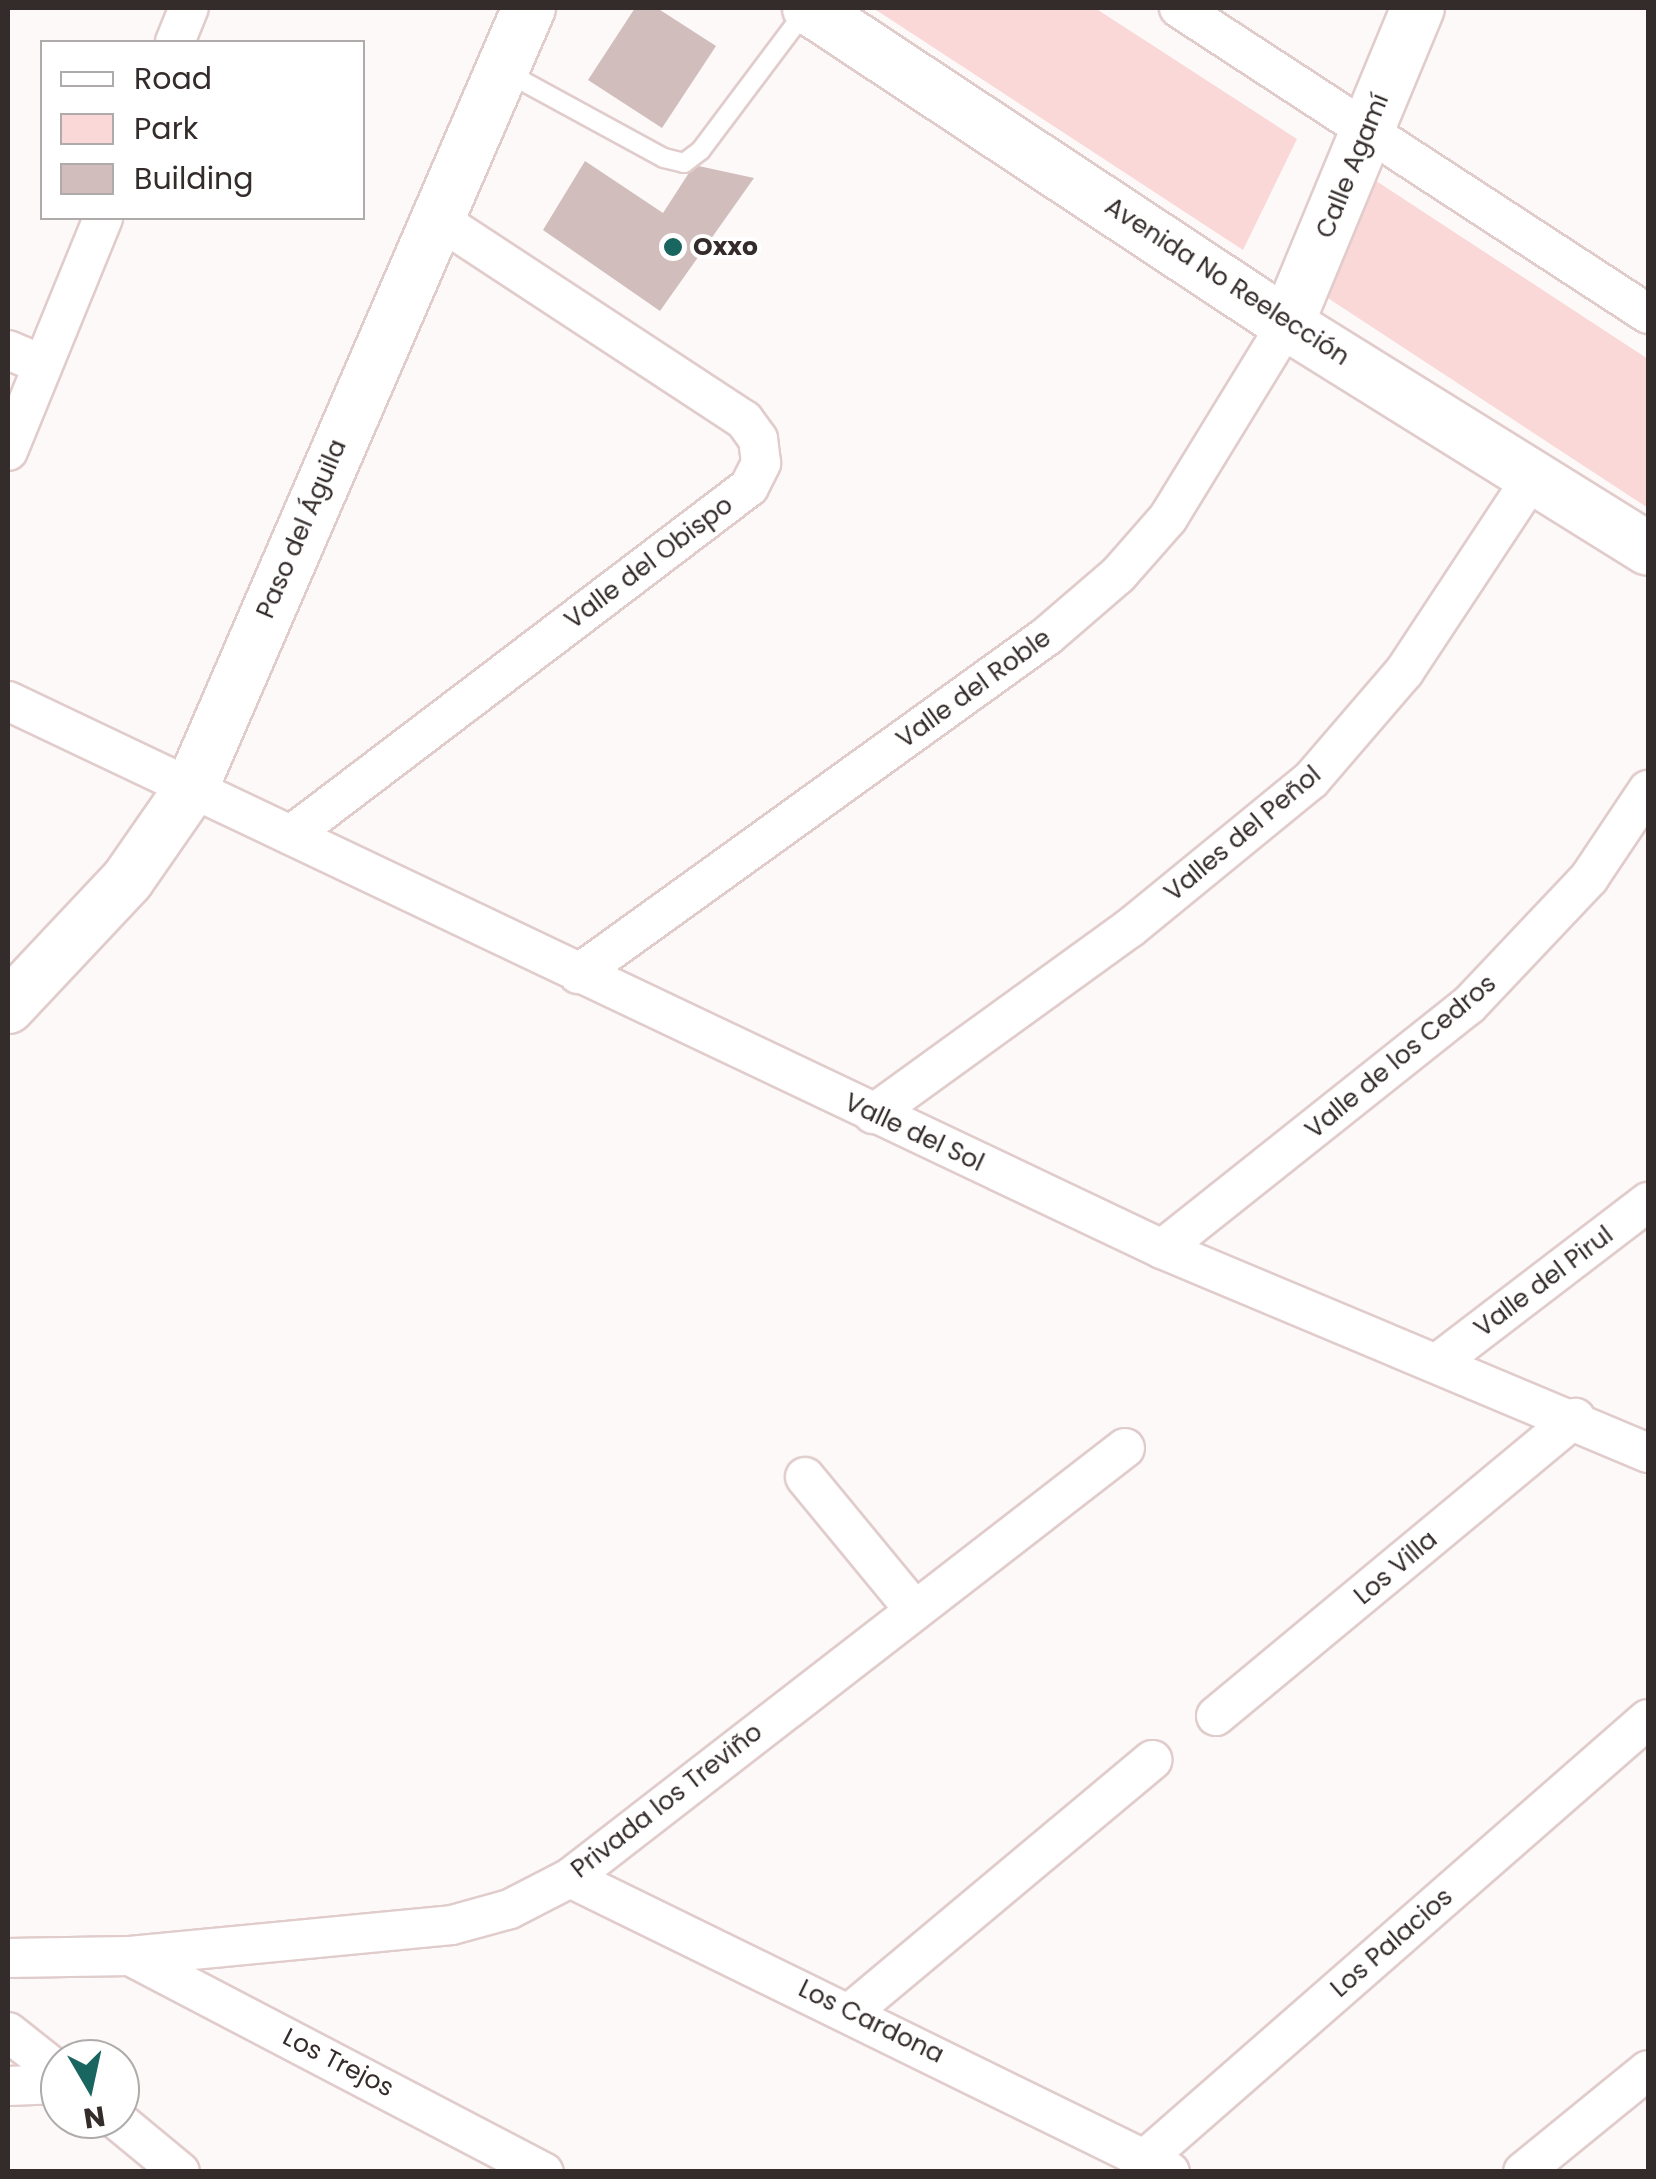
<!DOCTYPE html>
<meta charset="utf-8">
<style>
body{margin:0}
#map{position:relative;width:1656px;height:2179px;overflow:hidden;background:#fdf9f9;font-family:Poppins,sans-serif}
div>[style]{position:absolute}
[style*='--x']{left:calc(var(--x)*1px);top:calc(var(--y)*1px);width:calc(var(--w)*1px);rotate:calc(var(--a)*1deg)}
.green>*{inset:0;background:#fad8d7}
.building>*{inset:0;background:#d1bdbc}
.roads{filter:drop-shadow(2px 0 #e1cccc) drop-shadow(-2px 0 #e1cccc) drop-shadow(0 2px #e1cccc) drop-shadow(0 -2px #e1cccc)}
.lane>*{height:18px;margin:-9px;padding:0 9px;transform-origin:9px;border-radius:9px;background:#fff}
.street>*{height:38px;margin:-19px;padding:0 19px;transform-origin:19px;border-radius:19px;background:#fff}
.secondary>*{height:52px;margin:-26px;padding:0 26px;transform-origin:26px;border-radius:26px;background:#fff}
.dots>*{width:28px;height:28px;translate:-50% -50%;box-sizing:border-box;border:5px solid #fff;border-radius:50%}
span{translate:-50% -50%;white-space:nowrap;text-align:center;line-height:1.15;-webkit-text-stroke:8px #fff;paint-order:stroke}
.street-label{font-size:25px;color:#342c2b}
.poi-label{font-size:25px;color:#342c2b;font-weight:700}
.left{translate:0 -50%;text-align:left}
.frame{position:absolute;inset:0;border:10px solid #342c2b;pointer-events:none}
.legend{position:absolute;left:40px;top:40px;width:325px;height:180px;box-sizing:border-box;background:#fff;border:2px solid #aeabaa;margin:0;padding:12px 18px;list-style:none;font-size:30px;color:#342c2b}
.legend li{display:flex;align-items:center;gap:20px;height:50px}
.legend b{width:50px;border:2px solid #aeabaa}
.north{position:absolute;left:40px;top:2039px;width:100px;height:100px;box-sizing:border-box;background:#fff;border:2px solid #aeabaa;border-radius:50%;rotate:171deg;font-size:28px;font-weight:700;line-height:40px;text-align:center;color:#342c2b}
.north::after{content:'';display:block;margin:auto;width:35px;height:45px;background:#19655f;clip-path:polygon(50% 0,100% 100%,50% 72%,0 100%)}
</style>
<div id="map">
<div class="green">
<i style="clip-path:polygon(873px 8px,1095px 8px,1297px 139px,1243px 250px)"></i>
<i style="clip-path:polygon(1367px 175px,1648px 359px,1648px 508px,1311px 287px)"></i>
</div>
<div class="building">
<i style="clip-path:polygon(635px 8px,657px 8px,716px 46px,662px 128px,588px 80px)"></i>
<i style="clip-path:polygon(585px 161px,663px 213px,694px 165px,754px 178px,660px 311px,543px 230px)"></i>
</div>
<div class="roads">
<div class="lane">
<i style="--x:506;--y:72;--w:180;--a:28.6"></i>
<i style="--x:664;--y:158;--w:21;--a:14"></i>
<i style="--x:684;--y:163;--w:21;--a:-37"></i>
<i style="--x:701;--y:150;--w:176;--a:-53.1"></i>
</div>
<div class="street">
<i style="--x:1179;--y:8;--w:560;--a:33.12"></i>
<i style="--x:175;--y:42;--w:37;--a:-68"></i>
<i style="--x:8;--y:350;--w:38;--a:23"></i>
<i style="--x:8;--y:451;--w:252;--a:-67.8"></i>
<i style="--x:8;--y:701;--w:1278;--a:25.4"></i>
<i style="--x:1162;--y:1249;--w:527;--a:22.77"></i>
<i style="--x:291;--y:835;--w:575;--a:-37.23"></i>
<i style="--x:749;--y:487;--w:27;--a:-63"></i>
<i style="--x:761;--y:463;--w:24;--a:-97"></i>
<i style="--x:758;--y:439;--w:24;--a:-126"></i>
<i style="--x:744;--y:420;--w:368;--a:-146.7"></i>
<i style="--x:578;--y:974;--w:578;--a:-35.78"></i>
<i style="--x:1047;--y:636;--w:94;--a:-40.7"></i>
<i style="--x:1118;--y:575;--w:76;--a:-48.7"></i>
<i style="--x:1168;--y:518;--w:228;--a:-58.5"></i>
<i style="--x:873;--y:1114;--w:317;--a:-35.9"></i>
<i style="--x:1130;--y:928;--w:234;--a:-39.3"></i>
<i style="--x:1311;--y:780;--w:143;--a:-49.3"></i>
<i style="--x:1404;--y:672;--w:235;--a:-56.6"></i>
<i style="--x:1162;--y:1249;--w:392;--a:-38.5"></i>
<i style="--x:1469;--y:1005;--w:175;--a:-46.6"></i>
<i style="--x:1589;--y:878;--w:106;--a:-56.2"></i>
<i style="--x:1440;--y:1361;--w:262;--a:-37.4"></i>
<i style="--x:805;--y:1477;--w:168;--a:50.5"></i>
<i style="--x:1216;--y:1716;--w:467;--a:-39.7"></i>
<i style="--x:570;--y:1878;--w:668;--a:26.1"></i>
<i style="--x:130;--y:1956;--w:467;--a:27.6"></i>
<i style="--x:8;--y:1958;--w:122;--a:-0.9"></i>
<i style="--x:130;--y:1956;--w:323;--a:-5.5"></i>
<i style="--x:452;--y:1925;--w:60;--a:-15.4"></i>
<i style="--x:510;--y:1909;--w:68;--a:-27.3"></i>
<i style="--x:570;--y:1878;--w:702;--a:-37.77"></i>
<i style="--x:851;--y:2012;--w:393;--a:-39.9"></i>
<i style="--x:8;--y:2032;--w:66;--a:38.3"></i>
<i style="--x:8;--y:2086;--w:52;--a:-2.2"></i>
<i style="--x:116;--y:2119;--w:83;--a:39.6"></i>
<i style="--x:1144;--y:2172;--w:14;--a:-82"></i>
<i style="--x:1146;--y:2158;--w:667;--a:-41.17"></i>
<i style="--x:1523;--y:2172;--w:161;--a:-39.2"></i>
</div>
<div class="secondary">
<i style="--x:809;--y:8;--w:573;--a:33.47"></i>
<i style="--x:1287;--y:324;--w:425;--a:31.9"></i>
<i style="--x:1287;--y:324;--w:342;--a:-67.5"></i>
<i style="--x:8;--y:1007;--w:175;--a:-46.8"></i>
<i style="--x:128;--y:879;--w:112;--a:-55.2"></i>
<i style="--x:192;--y:787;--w:849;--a:-66.61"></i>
</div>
</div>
<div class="dots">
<i style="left:673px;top:247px;background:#19655f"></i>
</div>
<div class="street-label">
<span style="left:1353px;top:166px;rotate:-68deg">Calle Agamí</span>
<span style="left:1227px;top:282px;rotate:33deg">Avenida No Reelección</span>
<span style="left:302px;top:529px;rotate:-67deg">Paso del Águila</span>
<span style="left:649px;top:563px;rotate:-37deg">Valle del Obispo</span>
<span style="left:974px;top:689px;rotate:-36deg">Valle del Roble</span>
<span style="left:1243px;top:834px;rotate:-40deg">Valles del Peñol</span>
<span style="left:1401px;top:1057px;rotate:-40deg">Valle de los Cedros</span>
<span style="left:914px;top:1133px;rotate:25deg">Valle del Sol</span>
<span style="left:1544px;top:1282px;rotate:-37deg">Valle del Pirul</span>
<span style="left:1396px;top:1568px;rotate:-40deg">Los Villa</span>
<span style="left:667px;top:1801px;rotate:-38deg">Privada los Treviño</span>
<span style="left:1392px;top:1943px;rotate:-41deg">Los Palacios</span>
<span style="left:871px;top:2022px;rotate:26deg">Los Cardona</span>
<span style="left:338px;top:2063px;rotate:27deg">Los Trejos</span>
</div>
<div class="poi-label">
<span class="left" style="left:693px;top:247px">Oxxo</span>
</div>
<div class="frame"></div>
<ul class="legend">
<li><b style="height:12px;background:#fff"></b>Road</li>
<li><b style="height:28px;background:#fad8d7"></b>Park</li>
<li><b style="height:28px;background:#d1bdbc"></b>Building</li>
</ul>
<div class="north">N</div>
</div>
